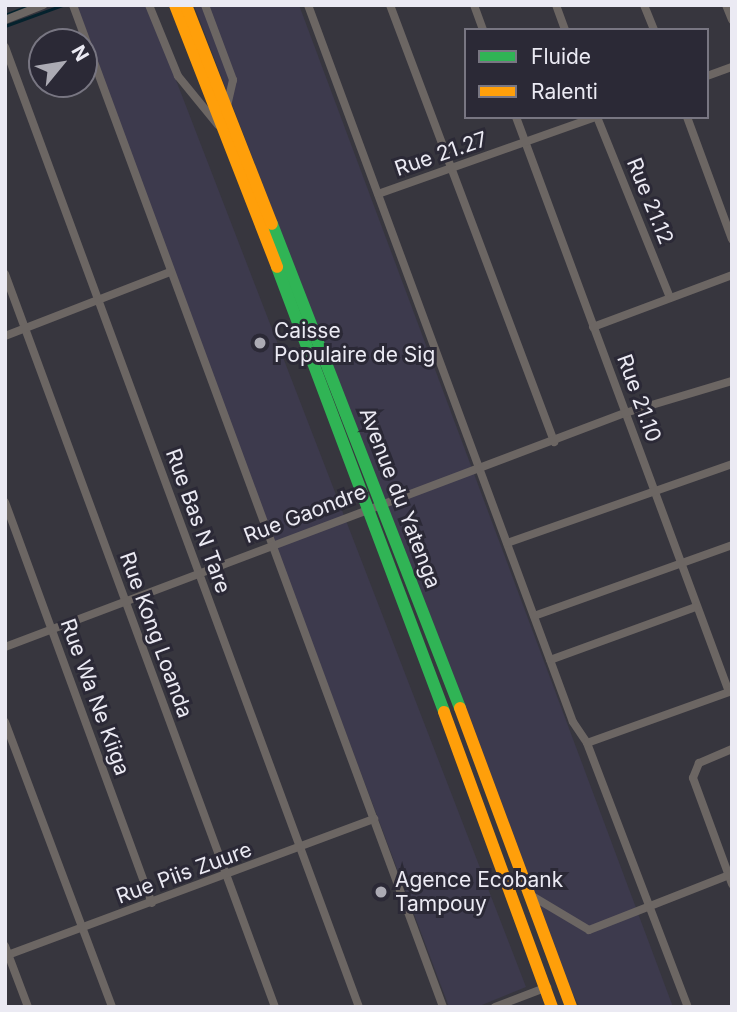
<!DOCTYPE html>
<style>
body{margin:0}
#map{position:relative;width:737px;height:1012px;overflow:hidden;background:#37363e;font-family:Inter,sans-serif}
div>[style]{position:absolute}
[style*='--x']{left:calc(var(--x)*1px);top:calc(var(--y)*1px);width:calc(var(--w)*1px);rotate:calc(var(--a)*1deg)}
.built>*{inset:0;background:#3d3a4d}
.stream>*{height:2.5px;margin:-1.25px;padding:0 1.25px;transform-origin:1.25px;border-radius:1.25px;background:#05222d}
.street>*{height:8px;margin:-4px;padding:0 4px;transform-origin:4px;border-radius:4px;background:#6c6663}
.fast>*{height:12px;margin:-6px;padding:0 6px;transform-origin:6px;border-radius:6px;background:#30b455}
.slow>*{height:12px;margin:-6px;padding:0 6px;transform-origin:6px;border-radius:6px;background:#ff9f0a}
.dots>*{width:19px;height:19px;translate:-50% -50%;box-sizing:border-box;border:4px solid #2b2936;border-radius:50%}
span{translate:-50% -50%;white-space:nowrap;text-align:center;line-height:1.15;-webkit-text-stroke:6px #2b2936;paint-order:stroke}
.street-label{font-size:21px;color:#ebeaf3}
.poi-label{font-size:21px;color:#ebeaf3}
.left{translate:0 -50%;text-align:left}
.frame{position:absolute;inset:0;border:7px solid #ebeaf3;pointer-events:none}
.legend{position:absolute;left:464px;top:28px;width:245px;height:91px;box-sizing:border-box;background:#2b2936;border:2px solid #787682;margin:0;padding:9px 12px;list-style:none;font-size:21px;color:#ebeaf3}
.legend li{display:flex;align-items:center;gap:14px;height:35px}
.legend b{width:35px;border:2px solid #787682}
.north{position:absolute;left:28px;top:28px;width:70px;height:70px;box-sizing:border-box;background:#2b2936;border:2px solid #787682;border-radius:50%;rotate:60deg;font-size:19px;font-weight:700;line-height:28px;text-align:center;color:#ebeaf3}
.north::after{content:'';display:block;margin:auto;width:24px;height:32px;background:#acabb4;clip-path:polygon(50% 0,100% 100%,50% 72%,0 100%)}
</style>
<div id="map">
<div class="built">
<i style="clip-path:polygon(72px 5px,147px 5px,526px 987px,477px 1007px,449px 1007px)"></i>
<i style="clip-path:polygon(194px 5px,299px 5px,673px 1007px,580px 1007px,571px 991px)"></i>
</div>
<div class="stream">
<i style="--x:5;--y:15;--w:28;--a:-21"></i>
<i style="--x:5;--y:26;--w:62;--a:-19.9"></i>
</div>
<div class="street">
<i style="--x:73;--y:5;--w:1068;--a:69.73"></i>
<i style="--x:149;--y:5;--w:77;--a:67.8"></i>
<i style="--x:178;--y:76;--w:63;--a:50.8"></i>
<i style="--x:205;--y:5;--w:80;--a:69.5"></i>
<i style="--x:233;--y:80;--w:27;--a:103"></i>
<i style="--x:308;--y:5;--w:764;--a:69.72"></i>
<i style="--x:573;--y:722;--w:25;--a:56"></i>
<i style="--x:587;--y:743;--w:283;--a:69.1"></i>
<i style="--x:390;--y:5;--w:467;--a:69.4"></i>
<i style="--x:474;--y:5;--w:27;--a:70"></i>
<i style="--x:556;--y:5;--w:27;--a:70"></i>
<i style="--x:644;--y:5;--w:27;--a:68"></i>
<i style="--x:726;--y:5;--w:16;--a:68"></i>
<i style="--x:5;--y:20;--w:41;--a:-21.5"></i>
<i style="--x:5;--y:47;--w:1023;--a:69.76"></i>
<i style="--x:707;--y:76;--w:27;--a:-20"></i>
<i style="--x:516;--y:117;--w:613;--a:69.67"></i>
<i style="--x:597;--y:117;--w:195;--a:68"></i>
<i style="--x:687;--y:117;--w:130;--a:69.8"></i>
<i style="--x:378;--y:194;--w:230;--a:-19.5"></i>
<i style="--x:5;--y:274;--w:781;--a:69.78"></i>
<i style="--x:593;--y:327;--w:148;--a:-20.5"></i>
<i style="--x:5;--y:336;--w:177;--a:-21.2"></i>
<i style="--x:5;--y:502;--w:427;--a:69.9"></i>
<i style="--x:507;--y:543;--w:238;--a:-19.3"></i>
<i style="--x:534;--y:616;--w:210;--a:-19.7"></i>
<i style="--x:5;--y:647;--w:663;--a:-20.68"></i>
<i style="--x:625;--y:413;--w:112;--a:-16.7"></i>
<i style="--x:550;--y:660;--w:155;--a:-20"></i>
<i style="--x:5;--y:722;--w:304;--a:69.4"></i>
<i style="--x:587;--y:743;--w:154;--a:-19.7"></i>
<i style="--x:732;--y:749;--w:36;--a:157"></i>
<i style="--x:699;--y:763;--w:16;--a:112"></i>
<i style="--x:693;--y:778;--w:113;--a:69.8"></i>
<i style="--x:527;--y:893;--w:72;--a:30.8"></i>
<i style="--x:589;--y:930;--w:154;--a:-21.4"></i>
<i style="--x:5;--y:946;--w:65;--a:69.3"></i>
<i style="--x:5;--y:956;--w:394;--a:-20.4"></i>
<i style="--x:495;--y:1007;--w:56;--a:-21"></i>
</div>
<div class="fast">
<i style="--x:272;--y:224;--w:519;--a:68.77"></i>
<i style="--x:277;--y:267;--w:475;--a:69.4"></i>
</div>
<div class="slow">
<i style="--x:175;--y:5;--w:281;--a:68.7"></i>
<i style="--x:186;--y:5;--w:235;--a:68.6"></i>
<i style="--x:460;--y:708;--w:319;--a:69.6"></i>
<i style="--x:444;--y:712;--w:314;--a:69.9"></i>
</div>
<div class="dots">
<i style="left:260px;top:343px;background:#acabb4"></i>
<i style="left:381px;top:892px;background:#acabb4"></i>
</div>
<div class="street-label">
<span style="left:441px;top:154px;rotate:-19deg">Rue 21.27</span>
<span style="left:650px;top:201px;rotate:68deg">Rue 21.12</span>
<span style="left:639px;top:398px;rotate:70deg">Rue 21.10</span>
<span style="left:400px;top:498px;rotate:69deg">Avenue du Yatenga</span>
<span style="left:305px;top:514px;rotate:-21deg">Rue Gaondre</span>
<span style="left:198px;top:521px;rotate:70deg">Rue Bas N Tare</span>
<span style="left:156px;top:635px;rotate:70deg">Rue Kong Loanda</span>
<span style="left:95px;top:697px;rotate:70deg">Rue Wa Ne Kiiga</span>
<span style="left:184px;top:873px;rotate:-20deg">Rue Piis Zuure</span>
</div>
<div class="poi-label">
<span class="left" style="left:274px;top:343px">Caisse<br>Populaire de Sig</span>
<span class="left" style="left:395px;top:892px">Agence Ecobank<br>Tampouy</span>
</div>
<div class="frame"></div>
<ul class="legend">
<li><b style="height:9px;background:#30b455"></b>Fluide</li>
<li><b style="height:9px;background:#ff9f0a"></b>Ralenti</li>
</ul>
<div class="north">N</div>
</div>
